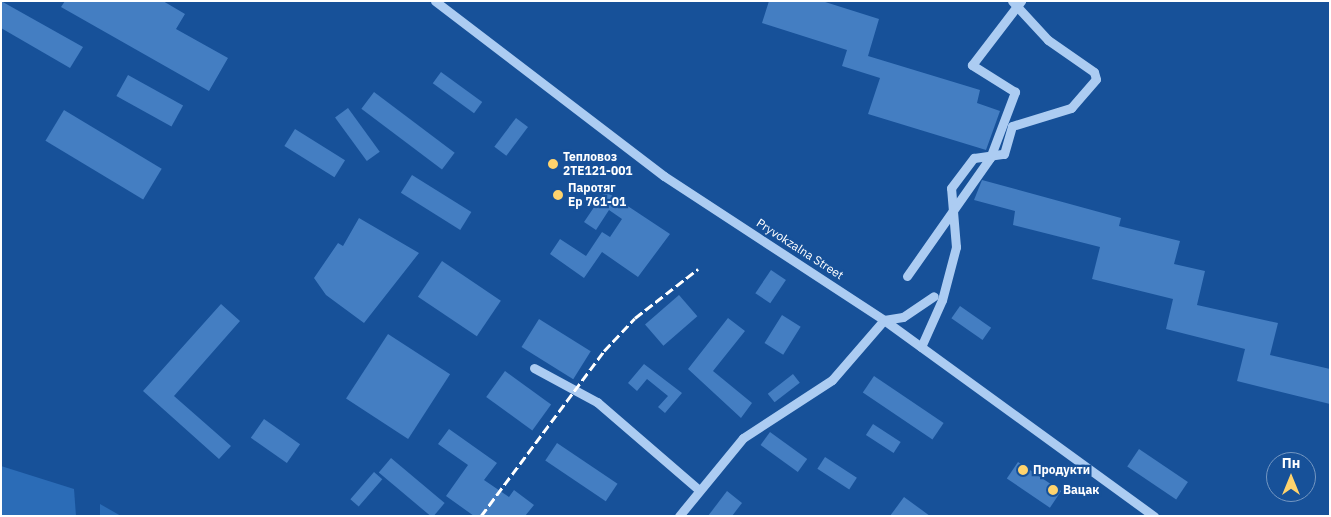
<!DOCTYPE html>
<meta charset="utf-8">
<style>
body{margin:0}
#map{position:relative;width:1331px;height:517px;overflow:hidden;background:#175199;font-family:"IBM Plex Sans",sans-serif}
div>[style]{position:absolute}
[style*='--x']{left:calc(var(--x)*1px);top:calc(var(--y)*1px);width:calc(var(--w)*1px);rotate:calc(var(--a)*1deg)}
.green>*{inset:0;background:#2b6cb7}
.building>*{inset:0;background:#447ec2;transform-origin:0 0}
.minor>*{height:9px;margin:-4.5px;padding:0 4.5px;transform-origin:4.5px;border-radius:4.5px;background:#acccf2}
.rail>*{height:3px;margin-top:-1.5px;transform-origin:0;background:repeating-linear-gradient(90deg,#fff 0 9px,transparent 0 13px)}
.minor-bridge>*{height:9px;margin:-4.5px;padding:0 4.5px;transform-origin:4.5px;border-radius:4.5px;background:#acccf2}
.dots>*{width:14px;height:14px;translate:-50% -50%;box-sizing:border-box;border:2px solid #175199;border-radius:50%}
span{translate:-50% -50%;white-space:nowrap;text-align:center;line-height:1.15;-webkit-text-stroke:4.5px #175199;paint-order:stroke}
.poi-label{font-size:12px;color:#fff;font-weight:700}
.left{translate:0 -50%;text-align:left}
.street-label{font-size:12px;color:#fff}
.frame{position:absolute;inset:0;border:2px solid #fff;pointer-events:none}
.north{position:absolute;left:1266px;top:452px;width:50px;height:50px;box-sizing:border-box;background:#175199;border:1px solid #7497c2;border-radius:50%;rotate:0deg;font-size:14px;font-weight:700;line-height:20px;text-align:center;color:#fff}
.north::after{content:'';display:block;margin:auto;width:18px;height:22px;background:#ffd36d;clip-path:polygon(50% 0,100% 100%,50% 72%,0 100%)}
</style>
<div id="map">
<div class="green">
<i style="clip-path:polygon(1px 466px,74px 489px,76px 516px,1px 516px)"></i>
<i style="clip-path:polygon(100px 504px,121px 516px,100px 516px)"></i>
</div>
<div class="building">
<i style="clip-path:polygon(1px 1px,83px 47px,70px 68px,1px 28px)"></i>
<i style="clip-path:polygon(65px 1px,163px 1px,185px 14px,176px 29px,228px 58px,209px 91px,61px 7px)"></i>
<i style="clip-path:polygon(769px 1px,822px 1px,879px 19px,868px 56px,980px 90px,977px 103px,1000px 111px,986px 150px,868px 114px,880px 78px,842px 66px,847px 50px,762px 23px)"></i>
<i style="left:441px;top:72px;width:51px;height:14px;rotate:36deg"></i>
<i style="left:128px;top:75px;width:63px;height:24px;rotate:29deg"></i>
<i style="left:374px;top:92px;width:101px;height:21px;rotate:37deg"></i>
<i style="left:348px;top:108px;width:54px;height:16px;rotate:54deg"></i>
<i style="left:64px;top:110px;width:114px;height:36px;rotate:31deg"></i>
<i style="left:516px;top:118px;width:15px;height:36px;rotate:37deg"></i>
<i style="left:295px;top:129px;width:59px;height:20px;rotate:32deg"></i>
<i style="left:412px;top:175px;width:70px;height:21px;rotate:32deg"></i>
<i style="clip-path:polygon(982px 180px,1121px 218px,1119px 226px,1180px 241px,1174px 264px,1205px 271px,1197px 305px,1278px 323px,1270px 355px,1330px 369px,1330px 404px,1237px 381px,1245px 349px,1166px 329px,1173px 299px,1092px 279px,1100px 247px,1013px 225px,1015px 211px,974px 200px)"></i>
<i style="clip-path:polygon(605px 191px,670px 234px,638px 277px,602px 252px,584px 278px,550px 254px,560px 239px,586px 256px,602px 232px,610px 237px,622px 219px,609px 210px,596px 230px,584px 222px)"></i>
<i style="clip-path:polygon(359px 218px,419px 253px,364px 323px,326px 295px,314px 278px,338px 243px,343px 246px)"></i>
<i style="left:442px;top:261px;width:71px;height:43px;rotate:34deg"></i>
<i style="left:771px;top:270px;width:18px;height:28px;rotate:34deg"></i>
<i style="left:679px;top:295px;width:28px;height:45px;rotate:49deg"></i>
<i style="clip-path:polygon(221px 304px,240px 321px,174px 396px,231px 446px,219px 459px,143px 391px)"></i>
<i style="left:960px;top:306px;width:38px;height:15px;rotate:35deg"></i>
<i style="left:782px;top:315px;width:22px;height:33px;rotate:32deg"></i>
<i style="clip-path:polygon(728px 318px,745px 331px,713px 371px,752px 403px,741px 418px,688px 369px)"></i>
<i style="left:539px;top:319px;width:61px;height:33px;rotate:32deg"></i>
<i style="left:388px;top:334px;width:74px;height:77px;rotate:33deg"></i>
<i style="clip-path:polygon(644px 364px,682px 393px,665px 413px,658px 407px,668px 396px,647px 379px,637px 391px,628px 383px)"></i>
<i style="left:505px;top:371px;width:57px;height:32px;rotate:36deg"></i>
<i style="left:793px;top:374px;width:11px;height:32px;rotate:52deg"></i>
<i style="left:874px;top:376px;width:84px;height:20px;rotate:34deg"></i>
<i style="left:264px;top:419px;width:44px;height:23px;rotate:35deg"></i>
<i style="left:873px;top:424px;width:33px;height:13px;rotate:33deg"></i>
<i style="clip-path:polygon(449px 429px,497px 463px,484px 480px,509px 497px,514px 490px,534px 505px,525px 516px,474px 516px,446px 496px,468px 465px,438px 444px)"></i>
<i style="left:770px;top:432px;width:46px;height:16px;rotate:36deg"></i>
<i style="left:557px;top:443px;width:73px;height:21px;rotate:34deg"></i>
<i style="left:1139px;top:449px;width:59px;height:21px;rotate:34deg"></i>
<i style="left:825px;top:457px;width:38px;height:14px;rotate:33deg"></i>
<i style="left:391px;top:458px;width:70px;height:19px;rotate:40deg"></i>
<i style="left:1018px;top:462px;width:52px;height:20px;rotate:34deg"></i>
<i style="left:374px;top:472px;width:11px;height:36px;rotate:41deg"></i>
<i style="clip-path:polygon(727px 491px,742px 503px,732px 516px,708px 516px)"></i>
<i style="clip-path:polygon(904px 497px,930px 516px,890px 516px)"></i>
</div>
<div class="minor">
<i style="--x:435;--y:1;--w:288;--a:37.4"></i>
<i style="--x:664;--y:176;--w:263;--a:33.2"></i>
<i style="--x:884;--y:320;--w:334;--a:36"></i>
<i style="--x:921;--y:347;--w:51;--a:-65.9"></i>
<i style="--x:942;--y:300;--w:55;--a:-75.2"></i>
<i style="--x:956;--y:247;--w:59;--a:-94.8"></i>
<i style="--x:951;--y:188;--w:38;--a:-53"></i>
<i style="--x:974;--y:158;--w:30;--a:-8"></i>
<i style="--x:1004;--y:154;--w:29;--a:-74"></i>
<i style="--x:1012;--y:126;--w:62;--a:-17"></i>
<i style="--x:1071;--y:108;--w:38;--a:-49"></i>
<i style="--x:1096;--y:79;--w:7;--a:-106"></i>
<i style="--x:1094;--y:72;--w:56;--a:-145.2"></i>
<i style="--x:1048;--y:40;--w:53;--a:-132.7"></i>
<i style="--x:534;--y:368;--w:72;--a:28.4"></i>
<i style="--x:597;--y:402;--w:135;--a:40.8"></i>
<i style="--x:679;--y:516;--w:101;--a:-50.6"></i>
<i style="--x:743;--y:438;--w:106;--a:-33.1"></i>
<i style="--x:832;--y:380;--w:79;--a:-49.1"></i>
<i style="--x:884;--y:320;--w:19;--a:-9"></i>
<i style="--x:903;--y:317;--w:37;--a:-34"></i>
</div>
<div class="rail">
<i style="--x:481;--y:516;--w:206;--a:-53.3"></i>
<i style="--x:604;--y:351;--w:45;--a:-46.8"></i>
<i style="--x:635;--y:318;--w:80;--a:-37.9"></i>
</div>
<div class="minor-bridge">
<i style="--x:907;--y:276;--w:144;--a:-54.9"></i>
<i style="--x:990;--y:158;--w:71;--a:-69.3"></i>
<i style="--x:1015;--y:92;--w:51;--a:-147.9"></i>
<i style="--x:972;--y:65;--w:81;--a:-52.6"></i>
</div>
<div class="dots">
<i style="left:553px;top:164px;background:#ffd36d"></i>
<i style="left:558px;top:195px;background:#ffd36d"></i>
<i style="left:1023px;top:470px;background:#ffd36d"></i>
<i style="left:1053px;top:490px;background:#ffd36d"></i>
</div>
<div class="poi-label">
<span class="left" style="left:563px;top:164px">Тепловоз<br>2ТЕ121-001</span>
<span class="left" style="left:568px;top:195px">Паротяг<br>Ер 761-01</span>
<span class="left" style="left:1033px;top:470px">Продукти</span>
<span class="left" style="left:1063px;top:490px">Вацак</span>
</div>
<div class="street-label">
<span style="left:800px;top:249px;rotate:33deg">Pryvokzalna Street</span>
</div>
<div class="frame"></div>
<div class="north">Пн</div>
</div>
